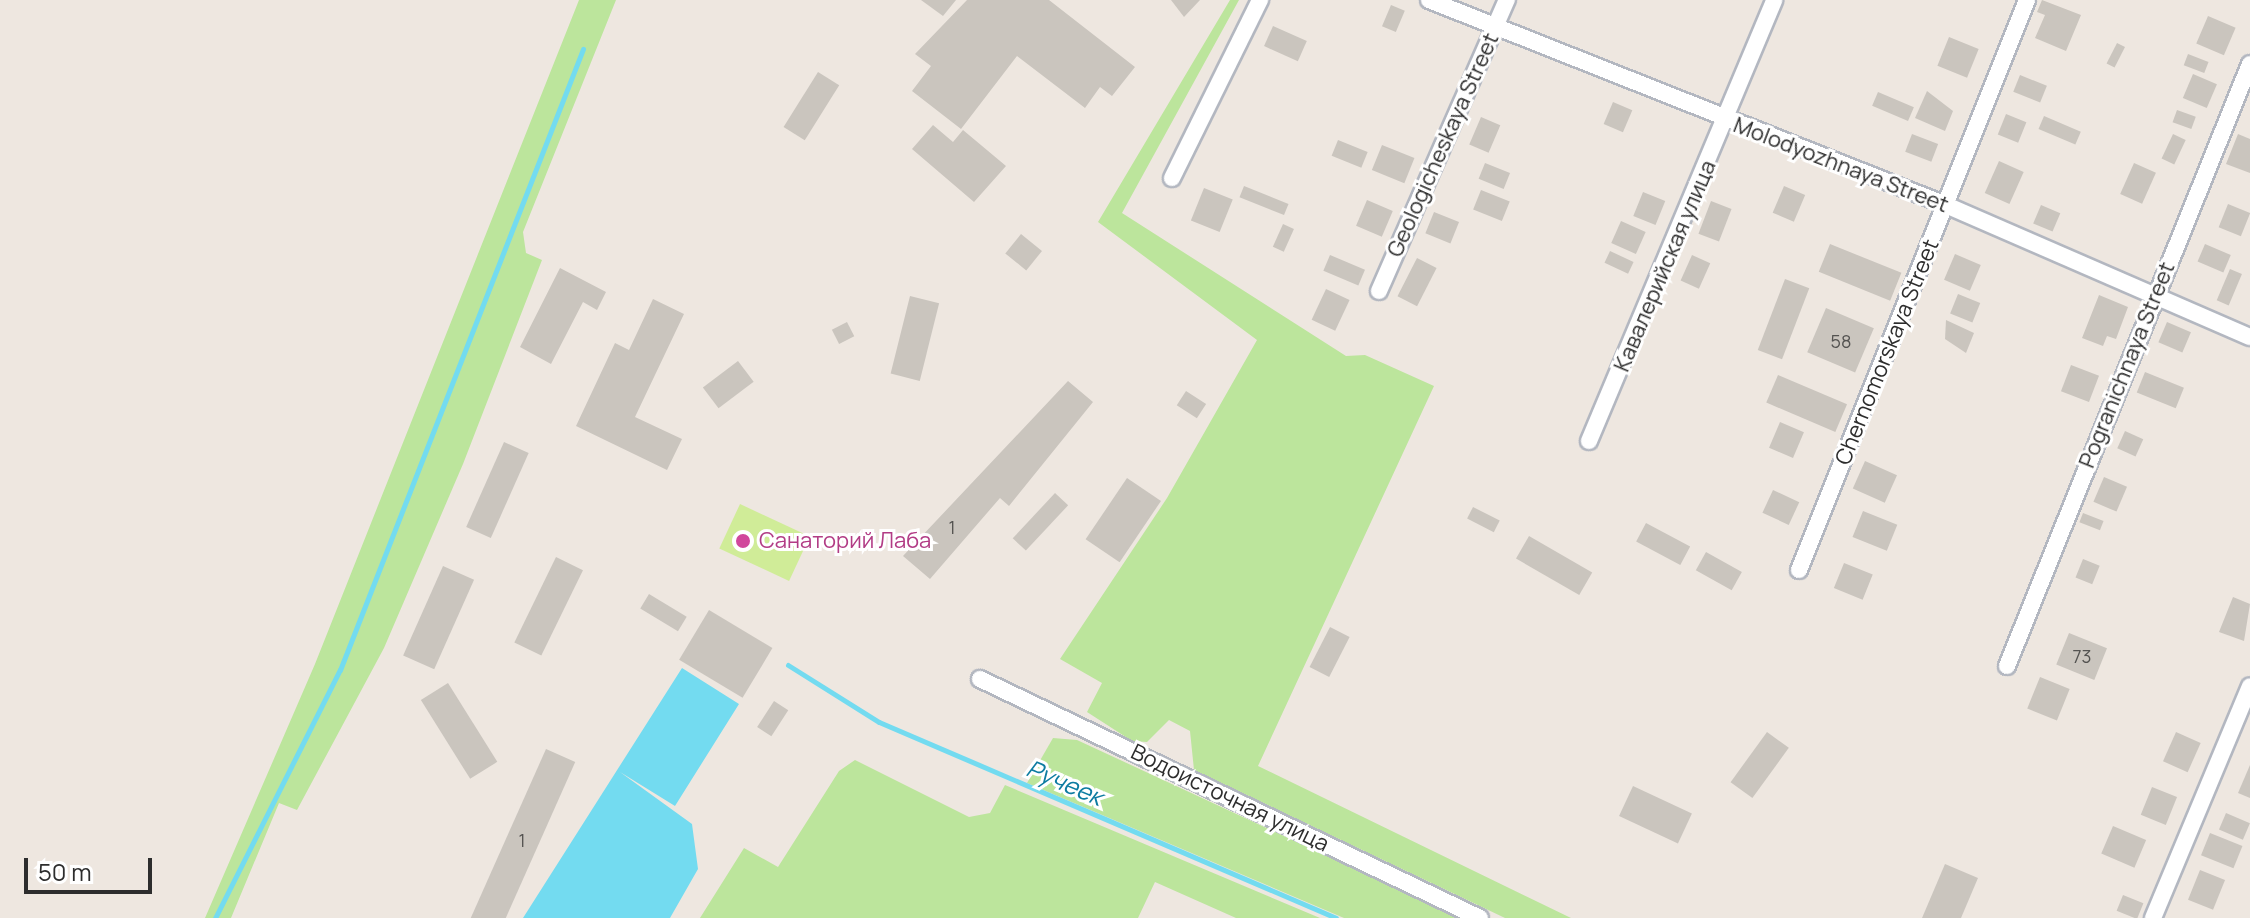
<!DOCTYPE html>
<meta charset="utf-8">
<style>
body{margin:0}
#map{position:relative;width:2250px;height:918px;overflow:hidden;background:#eee7e0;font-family:Manrope,sans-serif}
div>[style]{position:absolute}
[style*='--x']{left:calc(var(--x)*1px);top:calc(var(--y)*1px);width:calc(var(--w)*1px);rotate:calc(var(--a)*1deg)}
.green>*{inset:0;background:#bce59c}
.pitch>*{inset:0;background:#d0ec98;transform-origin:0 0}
.water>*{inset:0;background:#73dbf0}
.stream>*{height:5px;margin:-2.5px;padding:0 2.5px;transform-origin:2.5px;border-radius:2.5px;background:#73dbf0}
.building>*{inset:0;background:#cac5be;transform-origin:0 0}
.roads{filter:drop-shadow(2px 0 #b3b7c0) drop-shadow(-2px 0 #b3b7c0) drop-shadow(0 2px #b3b7c0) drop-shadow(0 -2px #b3b7c0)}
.street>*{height:16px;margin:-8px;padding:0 8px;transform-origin:8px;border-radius:8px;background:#fff}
.dots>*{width:22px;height:22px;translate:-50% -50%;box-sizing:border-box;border:4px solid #fff;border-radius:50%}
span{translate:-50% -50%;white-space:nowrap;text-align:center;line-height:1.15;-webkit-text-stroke:6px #fff;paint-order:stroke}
.number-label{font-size:18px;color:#545351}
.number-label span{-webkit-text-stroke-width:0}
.street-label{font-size:22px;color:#2d2d2d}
.hotel-label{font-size:22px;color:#b23c85}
.left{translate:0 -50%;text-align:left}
.water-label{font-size:24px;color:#0d7ca1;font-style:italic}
.scale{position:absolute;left:24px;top:858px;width:128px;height:36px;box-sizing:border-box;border:4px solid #2d2d2d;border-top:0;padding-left:10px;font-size:24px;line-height:28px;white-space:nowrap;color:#2d2d2d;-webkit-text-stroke:6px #fff;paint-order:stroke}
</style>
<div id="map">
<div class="green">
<i style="clip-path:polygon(579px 0,616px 0,523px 232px,526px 253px,542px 260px,463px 464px,384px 648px,297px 810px,279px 803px,231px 918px,205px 918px,315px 664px)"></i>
<i style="clip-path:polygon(1230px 0,1239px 0,1122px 213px,1346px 356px,1365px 355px,1434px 386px,1258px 766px,1571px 918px,1505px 918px,1194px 770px,1190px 731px,1169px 720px,1147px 742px,1132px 741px,1087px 712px,1102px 683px,1060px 659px,1167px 498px,1257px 340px,1098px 222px)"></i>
<i style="clip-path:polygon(1053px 738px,1077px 740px,1461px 918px,1344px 918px,1027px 783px)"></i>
<i style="clip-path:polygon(855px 760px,969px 817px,990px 813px,1005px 785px,1320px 918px,1236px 918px,1155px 882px,1138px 918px,700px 918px,744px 848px,778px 867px,839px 771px)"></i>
</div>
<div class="pitch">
<i style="left:740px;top:504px;width:77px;height:49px;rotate:25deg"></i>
</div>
<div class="water">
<i style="clip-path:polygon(682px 668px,739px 704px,675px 806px,620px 772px,692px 824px,698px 869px,670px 918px,523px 918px)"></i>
</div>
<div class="stream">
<i style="--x:788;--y:665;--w:107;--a:32.1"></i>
<i style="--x:879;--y:722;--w:497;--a:23.2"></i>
<i style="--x:215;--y:918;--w:278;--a:-63.3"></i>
<i style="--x:340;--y:670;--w:667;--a:-68.63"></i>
</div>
<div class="building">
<i style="clip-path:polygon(921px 0,956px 0,943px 16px)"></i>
<i style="clip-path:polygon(967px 0,1049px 0,1135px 67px,1112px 96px,1100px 87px,1085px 108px,1017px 56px,961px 129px,912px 91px,931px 66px,915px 54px)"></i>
<i style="clip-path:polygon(1171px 0,1200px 0,1184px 17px)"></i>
<i style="clip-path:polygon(2042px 0,2081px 15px,2066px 51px,2035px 38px,2045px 15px,2037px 12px)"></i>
<i style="left:1391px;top:5px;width:15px;height:23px;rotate:23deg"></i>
<i style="left:2208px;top:16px;width:30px;height:30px;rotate:23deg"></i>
<i style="left:1273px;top:26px;width:37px;height:22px;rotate:24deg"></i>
<i style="left:1949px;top:37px;width:32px;height:31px;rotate:22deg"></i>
<i style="left:2117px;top:43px;width:9px;height:23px;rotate:27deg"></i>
<i style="left:2188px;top:54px;width:22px;height:12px;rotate:21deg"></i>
<i style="left:818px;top:72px;width:25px;height:65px;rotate:32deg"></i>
<i style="left:2193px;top:74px;width:26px;height:26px;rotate:23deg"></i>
<i style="left:2020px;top:75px;width:29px;height:18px;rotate:22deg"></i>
<i style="clip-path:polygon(1927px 91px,1953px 111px,1945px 131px,1915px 118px)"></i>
<i style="left:1878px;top:92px;width:39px;height:15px;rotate:23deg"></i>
<i style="left:1613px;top:102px;width:21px;height:24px;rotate:23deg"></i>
<i style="left:2177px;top:110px;width:20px;height:13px;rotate:20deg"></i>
<i style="left:2006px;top:114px;width:22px;height:22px;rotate:22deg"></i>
<i style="left:2044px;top:116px;width:40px;height:14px;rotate:23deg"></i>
<i style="left:1481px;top:117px;width:21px;height:30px;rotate:23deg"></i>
<i style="clip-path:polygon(933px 125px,953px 142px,963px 130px,1006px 166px,974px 202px,912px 149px)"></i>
<i style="left:1912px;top:134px;width:28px;height:19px;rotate:21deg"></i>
<i style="left:2173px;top:134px;width:14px;height:27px;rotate:25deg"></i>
<i style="clip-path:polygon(2238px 134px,2250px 139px,2250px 173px,2226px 164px)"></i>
<i style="left:1338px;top:140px;width:32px;height:17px;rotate:22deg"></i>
<i style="left:1382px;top:145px;width:35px;height:27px;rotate:22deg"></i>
<i style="left:1999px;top:161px;width:27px;height:35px;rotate:24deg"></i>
<i style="left:1485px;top:163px;width:27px;height:17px;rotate:22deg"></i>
<i style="left:2134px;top:163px;width:24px;height:34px;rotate:24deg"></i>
<i style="left:1244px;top:186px;width:48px;height:12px;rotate:22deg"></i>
<i style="left:1784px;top:186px;width:23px;height:29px;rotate:23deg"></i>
<i style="left:1204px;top:188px;width:31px;height:35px;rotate:22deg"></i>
<i style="left:1481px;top:190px;width:31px;height:21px;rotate:22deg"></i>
<i style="left:1643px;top:192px;width:24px;height:26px;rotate:22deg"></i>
<i style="left:1367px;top:200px;width:28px;height:28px;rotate:23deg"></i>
<i style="left:1711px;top:201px;width:22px;height:35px;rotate:21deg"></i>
<i style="left:2228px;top:204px;width:24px;height:25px;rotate:22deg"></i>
<i style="left:2041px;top:205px;width:21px;height:20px;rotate:23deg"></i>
<i style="left:1434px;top:212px;width:27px;height:23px;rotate:22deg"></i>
<i style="left:1621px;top:221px;width:27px;height:24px;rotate:24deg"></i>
<i style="left:1283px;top:224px;width:12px;height:25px;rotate:24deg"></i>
<i style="left:1021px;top:234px;width:27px;height:25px;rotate:39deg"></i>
<i style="left:1830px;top:244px;width:77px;height:30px;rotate:22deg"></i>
<i style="left:2205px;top:244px;width:28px;height:19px;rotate:23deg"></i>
<i style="left:1610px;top:251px;width:26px;height:13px;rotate:25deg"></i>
<i style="left:1955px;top:254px;width:28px;height:28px;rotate:23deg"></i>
<i style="left:1330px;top:255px;width:38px;height:17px;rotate:23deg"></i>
<i style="left:1692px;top:255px;width:20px;height:28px;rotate:24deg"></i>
<i style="left:1417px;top:258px;width:22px;height:43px;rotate:27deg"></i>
<i style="clip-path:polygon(560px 268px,606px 292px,597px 310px,583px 302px,551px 364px,520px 347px)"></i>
<i style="left:2230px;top:269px;width:13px;height:34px;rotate:23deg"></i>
<i style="left:1785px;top:279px;width:26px;height:76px;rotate:21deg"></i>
<i style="left:1326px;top:289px;width:26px;height:34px;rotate:25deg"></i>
<i style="left:1958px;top:294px;width:24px;height:21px;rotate:22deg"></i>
<i style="clip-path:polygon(2099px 295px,2128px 307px,2116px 339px,2107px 336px,2103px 346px,2082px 338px)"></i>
<i style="left:910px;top:296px;width:30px;height:80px;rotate:14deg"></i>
<i style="clip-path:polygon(653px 299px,684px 314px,635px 417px,682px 439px,667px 470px,576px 426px,615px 343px,629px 350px)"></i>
<i style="left:1826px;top:308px;width:52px;height:48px;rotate:23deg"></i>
<i style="clip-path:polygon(1946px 320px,1974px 333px,1966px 353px,1945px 339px)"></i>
<i style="left:847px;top:322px;width:16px;height:17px;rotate:63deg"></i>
<i style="left:2167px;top:322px;width:26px;height:22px;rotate:23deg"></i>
<i style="left:738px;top:361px;width:26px;height:44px;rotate:53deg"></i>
<i style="left:2071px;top:365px;width:30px;height:28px;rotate:21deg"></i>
<i style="left:2145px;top:372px;width:42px;height:22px;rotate:22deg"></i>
<i style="left:1778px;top:375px;width:75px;height:30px;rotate:23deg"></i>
<i style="clip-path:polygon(1068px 381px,1093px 402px,1009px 506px,1000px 498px,930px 579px,903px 556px)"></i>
<i style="left:1186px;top:391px;width:24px;height:17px;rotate:33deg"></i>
<i style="left:1780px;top:422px;width:26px;height:28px;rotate:23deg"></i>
<i style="left:2125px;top:431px;width:20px;height:19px;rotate:24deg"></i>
<i style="left:504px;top:442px;width:27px;height:93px;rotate:24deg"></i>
<i style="left:1865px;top:461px;width:35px;height:30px;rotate:24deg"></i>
<i style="left:2104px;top:477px;width:25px;height:27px;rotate:23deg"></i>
<i style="left:1127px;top:478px;width:41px;height:74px;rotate:34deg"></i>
<i style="left:1773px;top:490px;width:29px;height:25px;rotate:25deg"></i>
<i style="left:1055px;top:493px;width:18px;height:62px;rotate:43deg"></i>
<i style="left:1473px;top:507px;width:30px;height:13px;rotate:27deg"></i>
<i style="left:1863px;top:511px;width:37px;height:28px;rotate:22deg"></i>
<i style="left:2083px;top:513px;width:22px;height:10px;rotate:21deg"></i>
<i style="left:1646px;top:523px;width:50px;height:21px;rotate:28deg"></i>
<i style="left:1529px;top:536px;width:73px;height:26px;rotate:30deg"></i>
<i style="left:1706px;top:552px;width:41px;height:21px;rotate:29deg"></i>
<i style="left:556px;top:557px;width:30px;height:95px;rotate:26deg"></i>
<i style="left:2083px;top:559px;width:18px;height:20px;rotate:22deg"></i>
<i style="left:1844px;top:563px;width:31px;height:27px;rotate:22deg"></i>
<i style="left:443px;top:566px;width:34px;height:98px;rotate:24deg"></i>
<i style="left:649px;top:594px;width:44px;height:17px;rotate:31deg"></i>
<i style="clip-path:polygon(2233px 597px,2250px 604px,2244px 641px,2219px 632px)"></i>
<i style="left:709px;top:610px;width:74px;height:58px;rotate:31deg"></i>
<i style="left:1330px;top:627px;width:22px;height:45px;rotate:27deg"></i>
<i style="left:2069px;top:633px;width:41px;height:34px;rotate:22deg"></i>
<i style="left:2040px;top:677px;width:32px;height:34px;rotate:22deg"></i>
<i style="left:448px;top:683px;width:93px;height:32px;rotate:58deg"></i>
<i style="left:774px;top:701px;width:17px;height:31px;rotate:33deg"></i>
<i style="left:1767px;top:732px;width:27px;height:62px;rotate:36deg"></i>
<i style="left:2176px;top:732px;width:27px;height:32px;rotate:24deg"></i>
<i style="left:546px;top:749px;width:32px;height:185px;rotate:24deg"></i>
<i style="clip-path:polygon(2250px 765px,2250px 798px,2238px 793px)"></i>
<i style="left:1633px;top:786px;width:65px;height:33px;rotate:25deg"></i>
<i style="left:2152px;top:787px;width:27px;height:30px;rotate:22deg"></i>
<i style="left:2226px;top:813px;width:26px;height:18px;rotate:23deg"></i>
<i style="left:2113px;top:826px;width:36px;height:30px;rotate:23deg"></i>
<i style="left:2210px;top:833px;width:35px;height:24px;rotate:22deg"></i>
<i style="clip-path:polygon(1945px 864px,1978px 878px,1961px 918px,1922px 918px)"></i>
<i style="left:2200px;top:870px;width:27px;height:32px;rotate:22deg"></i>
<i style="left:2123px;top:895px;width:22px;height:17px;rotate:22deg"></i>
</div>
<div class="roads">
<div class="street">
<i style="--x:1429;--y:0;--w:556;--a:21.63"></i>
<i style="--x:1946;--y:205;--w:331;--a:23.5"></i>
<i style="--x:1172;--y:178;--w:199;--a:-63.7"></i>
<i style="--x:1379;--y:291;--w:318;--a:-66.3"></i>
<i style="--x:1589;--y:441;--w:478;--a:-67.2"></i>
<i style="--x:1799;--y:570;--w:614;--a:-68.2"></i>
<i style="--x:2007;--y:666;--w:649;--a:-68.02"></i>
<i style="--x:980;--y:679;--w:554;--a:25.55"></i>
<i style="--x:2153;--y:918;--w:251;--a:-67.3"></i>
</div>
</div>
<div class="dots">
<i style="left:743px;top:541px;background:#d1479c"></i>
</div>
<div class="number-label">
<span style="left:1841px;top:341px">58</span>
<span style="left:952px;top:527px">1</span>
<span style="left:2082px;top:656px">73</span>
<span style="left:522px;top:840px">1</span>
</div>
<div class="street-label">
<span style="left:1443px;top:145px;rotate:-66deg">Geologicheskaya Street</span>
<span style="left:1841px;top:165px;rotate:21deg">Molodyozhnaya Street</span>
<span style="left:1665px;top:266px;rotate:-67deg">Кавалерийская улица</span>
<span style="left:1887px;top:352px;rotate:-68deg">Chernomorskaya Street</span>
<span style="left:2127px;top:365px;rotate:-68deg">Pogranichnaya Street</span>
<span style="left:1230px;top:798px;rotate:26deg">Водоисточная улица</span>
</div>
<div class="hotel-label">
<span class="left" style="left:759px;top:541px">Санаторий Лаба</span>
</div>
<div class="water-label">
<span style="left:1065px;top:782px;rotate:23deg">Ручеек</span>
</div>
<div class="scale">50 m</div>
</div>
